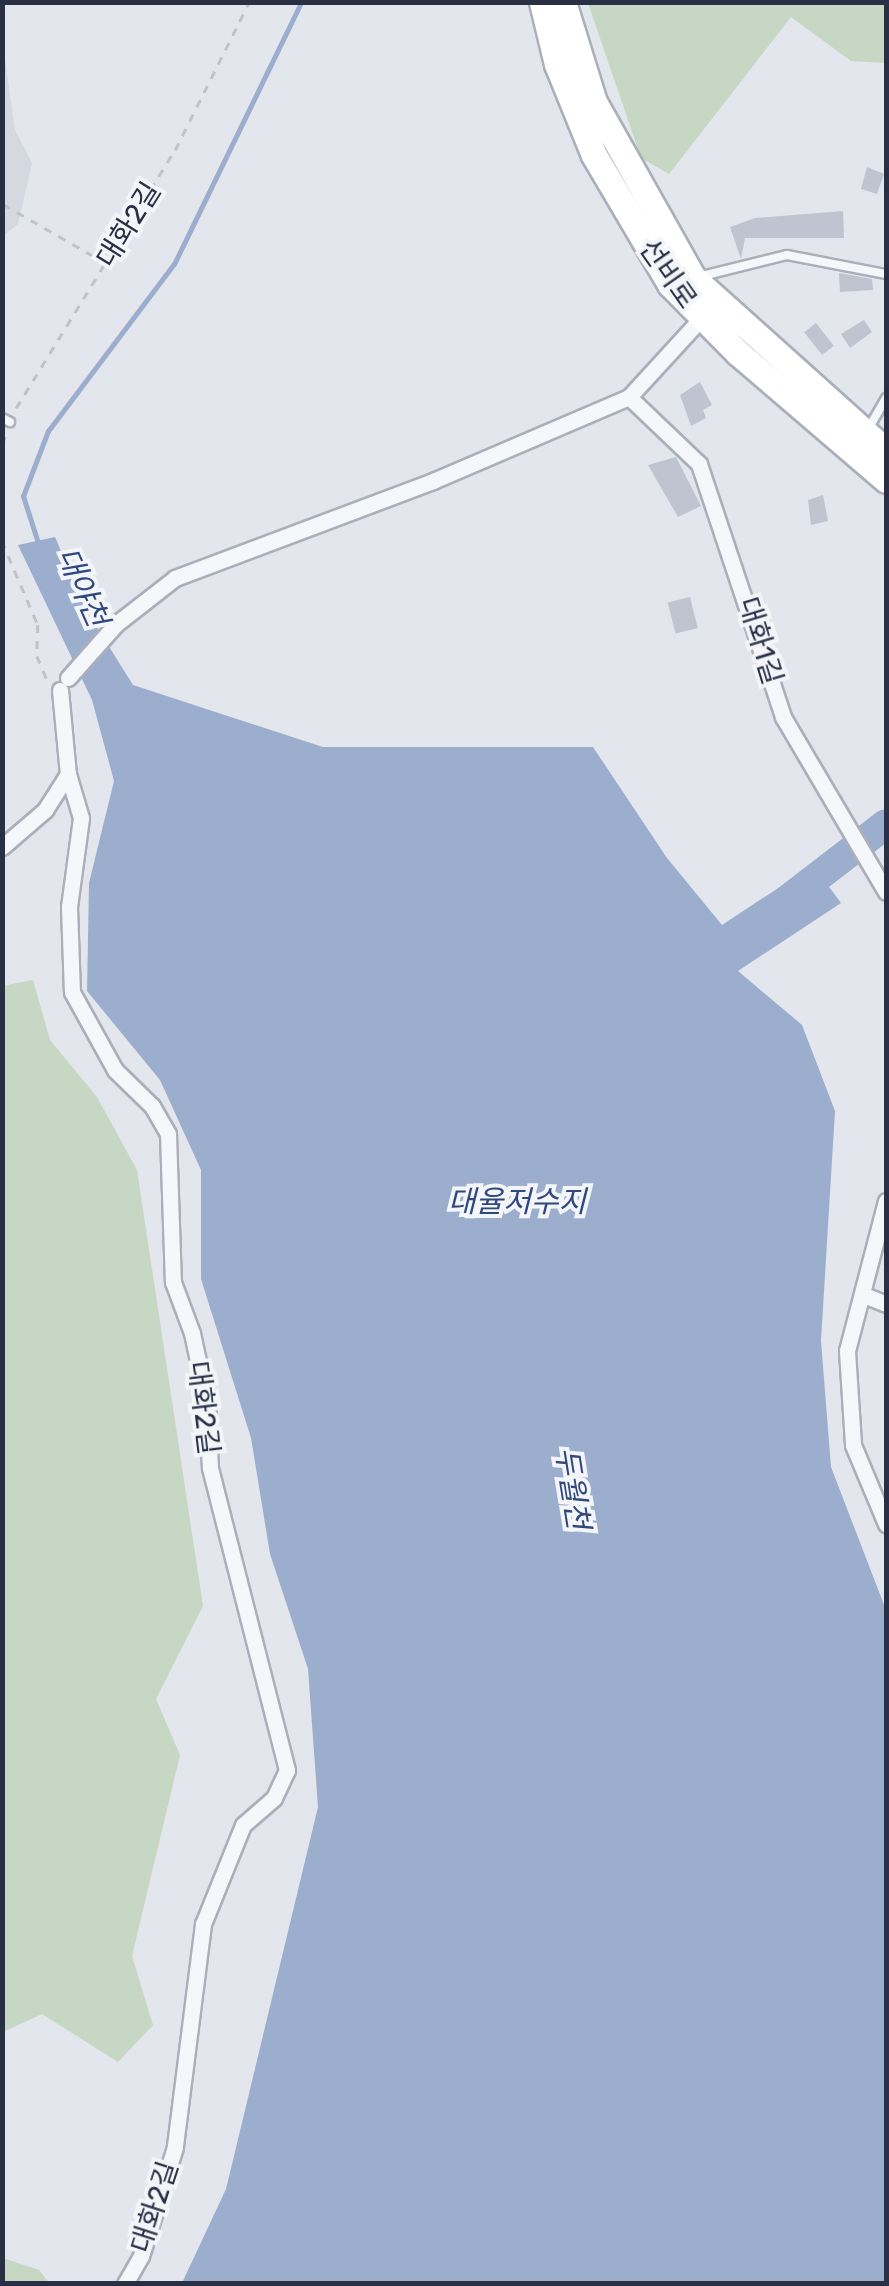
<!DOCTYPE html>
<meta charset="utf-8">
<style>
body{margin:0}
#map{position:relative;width:889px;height:2286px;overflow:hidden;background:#e3e6ec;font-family:Rubik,"Noto Sans KR",sans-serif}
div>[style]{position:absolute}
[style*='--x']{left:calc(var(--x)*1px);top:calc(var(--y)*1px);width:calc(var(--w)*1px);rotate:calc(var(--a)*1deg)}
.built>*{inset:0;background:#d4d8e1}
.green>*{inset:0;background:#c6d7c4}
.water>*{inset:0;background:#9caece}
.stream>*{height:5px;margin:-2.5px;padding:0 2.5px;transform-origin:2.5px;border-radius:2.5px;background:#9caece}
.river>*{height:30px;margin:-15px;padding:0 15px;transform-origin:15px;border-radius:15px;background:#9caece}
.building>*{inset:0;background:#c0c4d0;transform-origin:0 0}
.path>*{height:2.5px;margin-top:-1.25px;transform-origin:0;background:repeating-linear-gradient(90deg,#c1c3cb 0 8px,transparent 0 16px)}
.roads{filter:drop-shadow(2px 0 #abafba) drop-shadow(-2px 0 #abafba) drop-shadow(0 2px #abafba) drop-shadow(0 -2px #abafba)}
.lane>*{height:8px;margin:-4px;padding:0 4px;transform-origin:4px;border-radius:4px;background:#f6f7fa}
.street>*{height:15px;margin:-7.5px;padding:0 7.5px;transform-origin:7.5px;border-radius:7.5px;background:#f6f7fa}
.primary>*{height:25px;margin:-12.5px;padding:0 12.5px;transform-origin:12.5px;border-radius:12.5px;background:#fff}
span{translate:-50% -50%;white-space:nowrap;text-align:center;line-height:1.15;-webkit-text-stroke:8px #f3f5f9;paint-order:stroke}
.street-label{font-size:28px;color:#293046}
.water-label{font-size:30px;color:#30487e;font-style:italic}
.frame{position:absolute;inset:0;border:5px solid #293046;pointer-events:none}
</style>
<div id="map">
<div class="built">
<i style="clip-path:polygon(2px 38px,15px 130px,32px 163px,18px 224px,3px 236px)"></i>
</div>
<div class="green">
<i style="clip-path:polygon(588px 3px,886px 3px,886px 63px,851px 61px,791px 17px,669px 174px,641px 158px)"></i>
<i style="clip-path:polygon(33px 980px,50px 1040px,97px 1097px,137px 1170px,203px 1606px,156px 1699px,180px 1755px,132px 1956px,153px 2025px,118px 2062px,42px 2014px,3px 2032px,2px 986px)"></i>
<i style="clip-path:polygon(3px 2258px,39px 2270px,49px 2283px,3px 2283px)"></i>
</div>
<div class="water">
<i style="clip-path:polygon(55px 537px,88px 613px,133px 685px,323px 747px,593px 747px,667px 858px,722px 925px,813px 865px,841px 903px,738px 971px,802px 1025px,835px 1111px,821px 1341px,831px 1467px,886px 1610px,886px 2283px,182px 2283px,226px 2189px,318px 1807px,308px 1669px,270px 1554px,251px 1438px,201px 1279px,201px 1170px,160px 1080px,87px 991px,89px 883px,114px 781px,92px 700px,18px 545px)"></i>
</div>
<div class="stream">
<i style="--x:39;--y:546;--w:52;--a:-107.7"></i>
<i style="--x:23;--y:496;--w:70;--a:-69"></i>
<i style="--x:48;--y:431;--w:209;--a:-53"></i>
<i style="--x:174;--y:264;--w:291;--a:-64.1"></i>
</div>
<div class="river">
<i style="--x:790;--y:898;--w:121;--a:-37.6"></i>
</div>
<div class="building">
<i style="clip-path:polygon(867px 167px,884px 174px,877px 194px,861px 189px)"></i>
<i style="clip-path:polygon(843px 211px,844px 238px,745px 238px,741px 259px,730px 227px,755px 218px)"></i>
<i style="clip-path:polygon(839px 273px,872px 279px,873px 290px,840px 292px)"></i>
<i style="clip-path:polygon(864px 320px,872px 332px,850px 348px,841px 334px)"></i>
<i style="left:816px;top:323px;width:29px;height:15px;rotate:52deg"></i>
<i style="clip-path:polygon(700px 382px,712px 405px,703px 410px,706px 418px,691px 426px,680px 395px)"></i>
<i style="clip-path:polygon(676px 457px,701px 506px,678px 517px,648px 465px)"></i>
<i style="clip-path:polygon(823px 495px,828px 521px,811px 525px,808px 500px)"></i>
<i style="left:690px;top:597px;width:32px;height:23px;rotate:76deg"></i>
</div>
<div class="path">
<i style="--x:3;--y:204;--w:116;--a:29.9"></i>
<i style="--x:16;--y:408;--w:303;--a:-58.4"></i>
<i style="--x:175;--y:150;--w:165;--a:-63.4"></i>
<i style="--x:2;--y:444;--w:11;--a:-68"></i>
<i style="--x:2;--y:541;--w:91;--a:66.8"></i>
<i style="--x:38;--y:625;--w:31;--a:92"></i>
<i style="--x:37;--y:656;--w:25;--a:67"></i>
</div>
<div class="roads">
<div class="lane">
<i style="--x:698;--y:277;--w:92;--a:-13.9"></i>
<i style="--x:787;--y:255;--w:101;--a:10.9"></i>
<i style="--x:2;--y:418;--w:9;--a:27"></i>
<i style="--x:867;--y:431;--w:38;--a:-60"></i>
</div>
<div class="street">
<i style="--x:629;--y:397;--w:97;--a:43.7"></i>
<i style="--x:699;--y:464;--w:267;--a:71.6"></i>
<i style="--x:783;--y:717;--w:203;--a:59.5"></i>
<i style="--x:68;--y:678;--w:72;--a:-48.4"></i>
<i style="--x:116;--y:624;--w:75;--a:-37.9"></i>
<i style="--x:175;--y:578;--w:276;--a:-20.6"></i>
<i style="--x:433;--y:481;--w:213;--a:-23.2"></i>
<i style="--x:629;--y:397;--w:114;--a:-47.5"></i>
<i style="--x:60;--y:690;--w:84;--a:84.6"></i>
<i style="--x:68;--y:774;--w:46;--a:73.5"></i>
<i style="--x:81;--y:818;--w:90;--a:97.7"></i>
<i style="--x:69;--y:907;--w:85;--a:88"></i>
<i style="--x:72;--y:992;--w:89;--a:61.1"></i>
<i style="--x:115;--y:1070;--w:52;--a:44.2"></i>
<i style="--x:152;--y:1106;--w:32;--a:60"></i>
<i style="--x:168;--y:1134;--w:148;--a:88.1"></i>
<i style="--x:173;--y:1282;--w:54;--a:69.6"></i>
<i style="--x:192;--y:1333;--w:72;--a:77.9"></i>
<i style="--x:207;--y:1403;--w:65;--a:87.4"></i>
<i style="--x:210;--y:1468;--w:312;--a:75.7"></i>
<i style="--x:287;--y:1770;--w:31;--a:115"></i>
<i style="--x:274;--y:1798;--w:41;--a:138.9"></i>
<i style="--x:243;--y:1825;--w:107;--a:112"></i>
<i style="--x:203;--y:1924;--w:225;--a:97.2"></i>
<i style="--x:175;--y:2147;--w:114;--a:107.3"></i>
<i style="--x:141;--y:2256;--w:32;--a:120"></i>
<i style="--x:2;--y:847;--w:57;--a:-40.7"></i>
<i style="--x:45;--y:810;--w:43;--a:-57.4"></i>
<i style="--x:886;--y:1201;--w:155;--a:104.6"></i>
<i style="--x:847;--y:1351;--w:94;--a:86.3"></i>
<i style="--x:853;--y:1445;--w:86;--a:67.3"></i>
<i style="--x:864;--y:1295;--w:24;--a:22"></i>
</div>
<div class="primary">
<i style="--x:542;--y:2;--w:64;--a:76.4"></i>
<i style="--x:557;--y:64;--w:98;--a:67.9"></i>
<i style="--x:594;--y:155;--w:150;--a:59.5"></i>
<i style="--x:670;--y:284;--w:97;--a:45.4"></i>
<i style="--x:738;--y:353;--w:195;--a:40.6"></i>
<i style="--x:563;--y:2;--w:105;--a:72.8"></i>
<i style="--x:594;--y:102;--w:202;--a:60.6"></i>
<i style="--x:693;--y:278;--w:259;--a:41.9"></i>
</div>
</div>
<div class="street-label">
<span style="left:129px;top:225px;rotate:-58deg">대화2길</span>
<span style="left:668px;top:274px;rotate:55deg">선비로</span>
<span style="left:760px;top:641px;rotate:73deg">대화1길</span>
<span style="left:203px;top:1408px;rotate:83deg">대화2길</span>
<span style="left:155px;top:2207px;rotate:-72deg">대화2길</span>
</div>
<div class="water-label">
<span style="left:82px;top:587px;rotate:66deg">대야천</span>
<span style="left:517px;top:1202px">대율저수지</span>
<span style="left:572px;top:1488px;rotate:81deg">두월천</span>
</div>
<div class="frame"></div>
</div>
